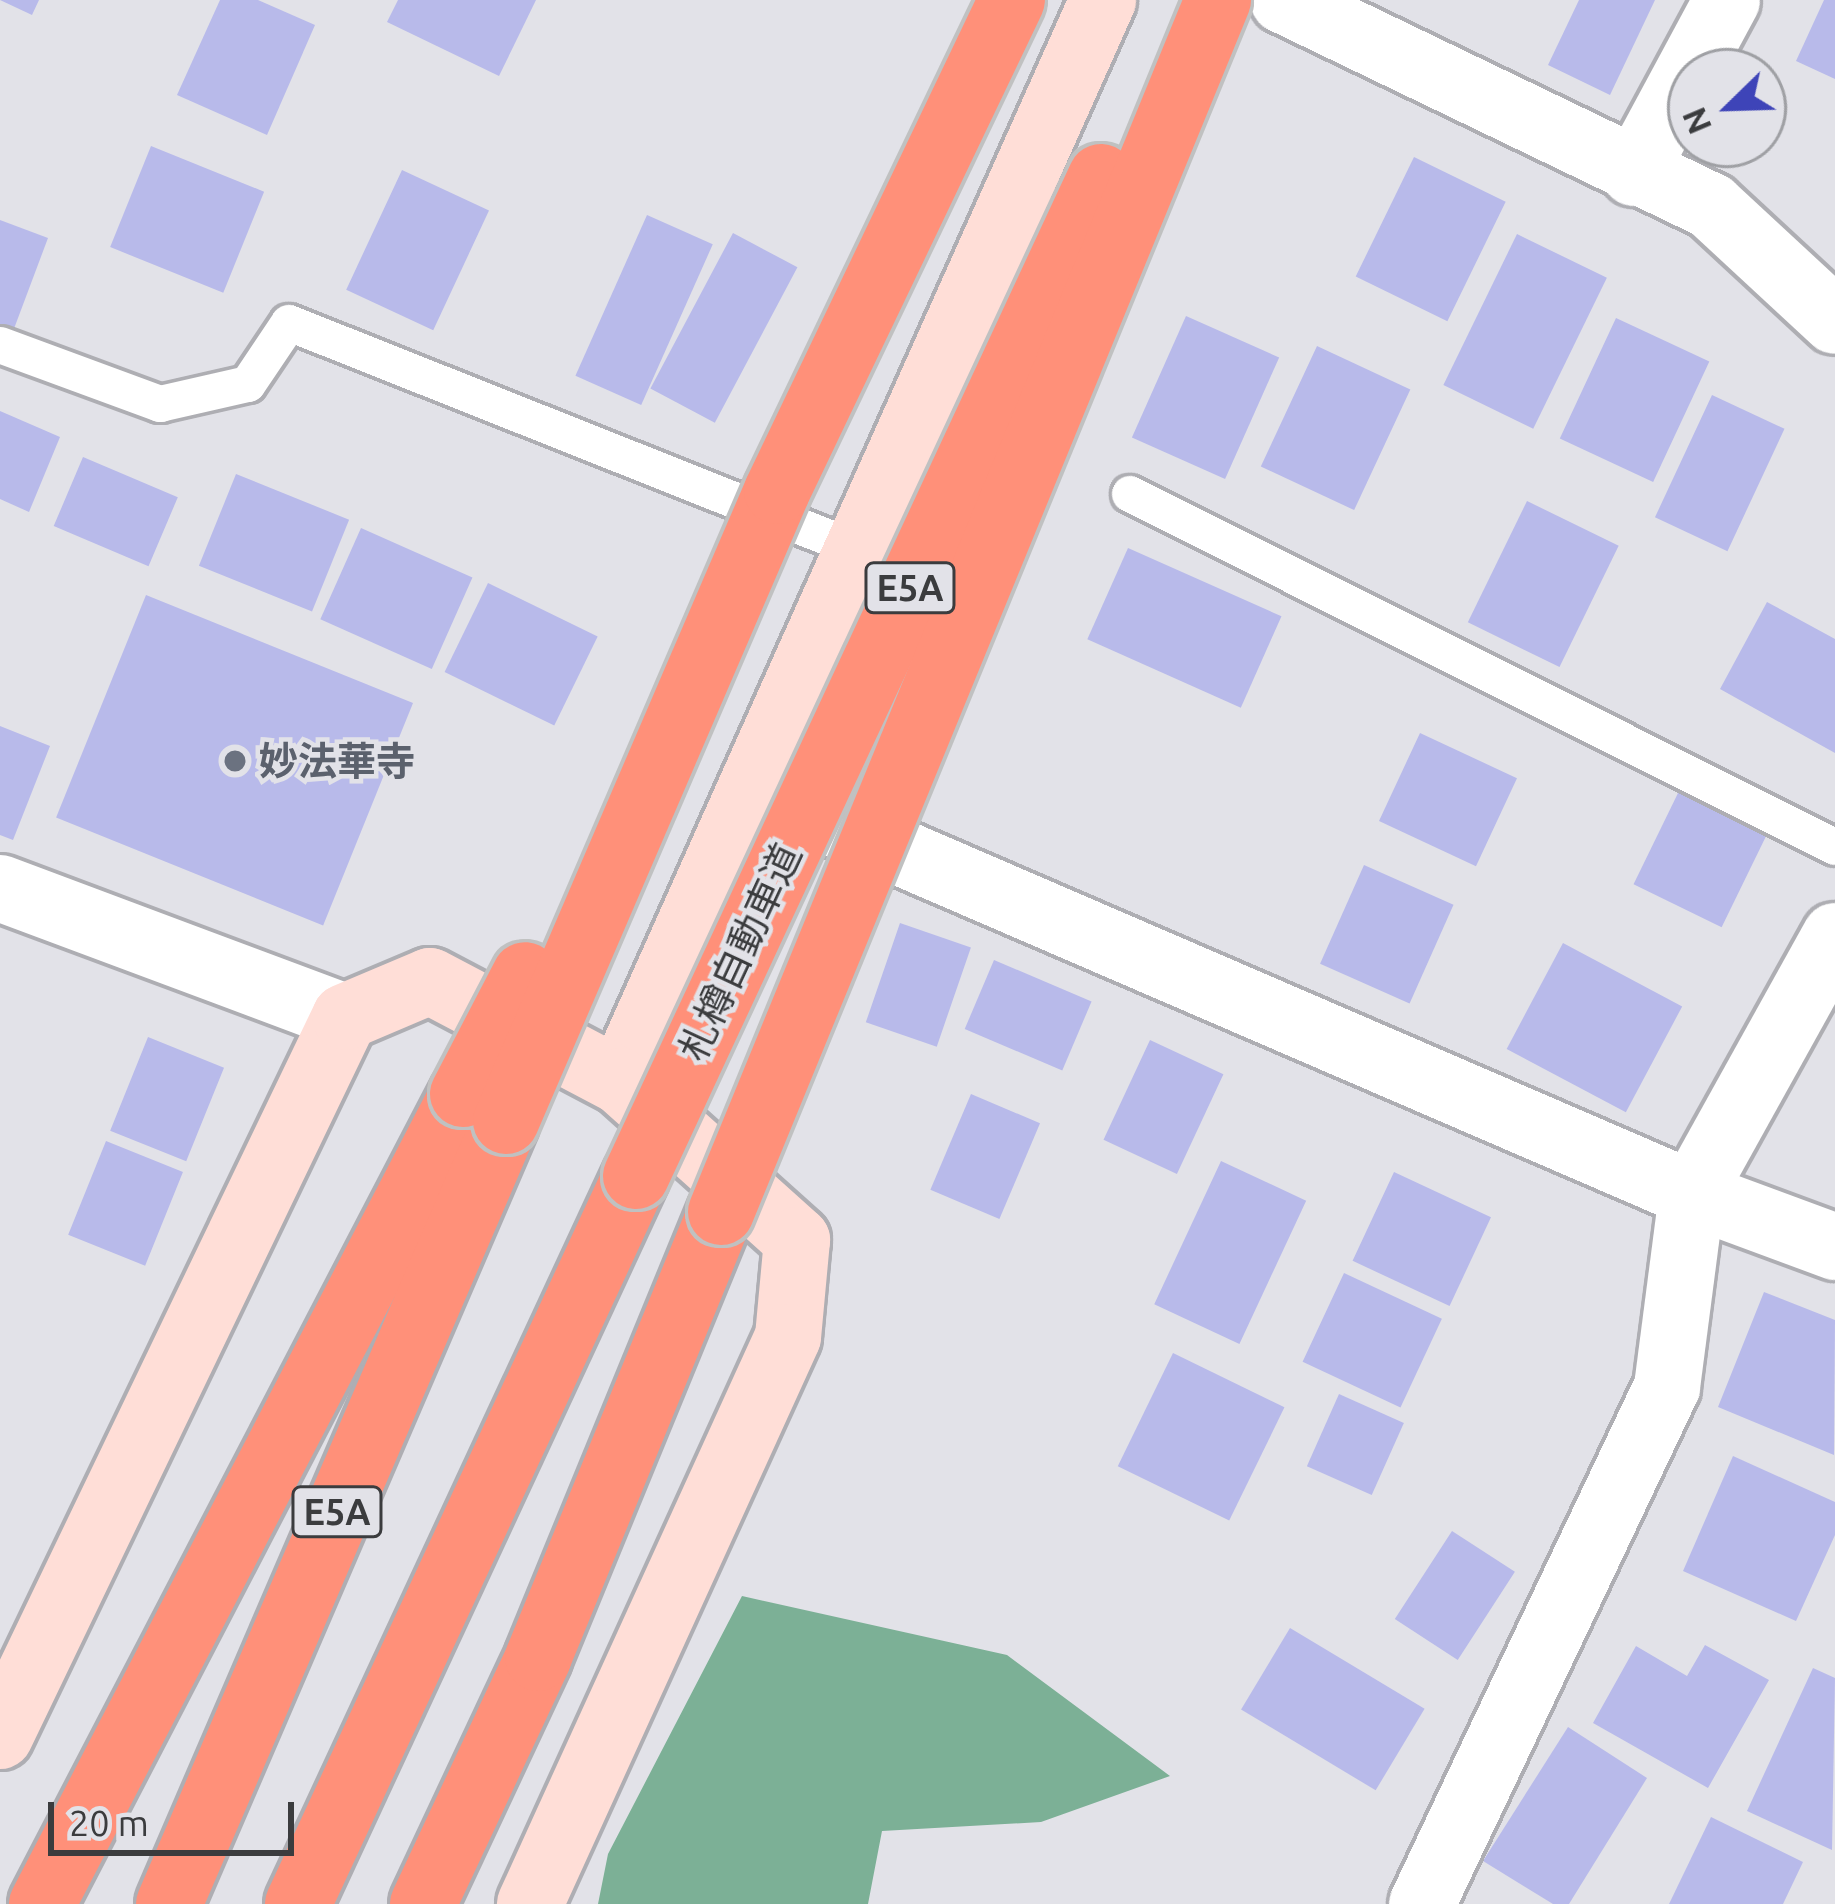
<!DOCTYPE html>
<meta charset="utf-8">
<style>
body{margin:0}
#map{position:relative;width:1835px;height:1904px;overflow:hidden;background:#e2e2e8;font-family:Ubuntu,"Noto Sans JP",sans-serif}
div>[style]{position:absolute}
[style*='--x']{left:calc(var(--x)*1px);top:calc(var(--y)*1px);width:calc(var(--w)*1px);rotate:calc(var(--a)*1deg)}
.forest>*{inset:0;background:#7cb096}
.building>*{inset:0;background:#b8baea;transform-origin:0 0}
.roads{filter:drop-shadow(3px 0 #aeaeb3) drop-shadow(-3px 0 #aeaeb3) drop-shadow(0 3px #aeaeb3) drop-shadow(0 -3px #aeaeb3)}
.lane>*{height:36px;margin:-18px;padding:0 18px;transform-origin:18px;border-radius:18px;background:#fff}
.street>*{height:66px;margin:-33px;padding:0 33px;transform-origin:33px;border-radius:33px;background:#fff}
.secondary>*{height:66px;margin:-33px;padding:0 33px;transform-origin:33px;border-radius:33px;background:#ffded7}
.highway>*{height:66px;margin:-33px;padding:0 33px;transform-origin:33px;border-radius:33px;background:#ff9079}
.bridges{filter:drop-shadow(3px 0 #c0c1c1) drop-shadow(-3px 0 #c0c1c1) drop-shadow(0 3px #c0c1c1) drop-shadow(0 -3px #c0c1c1)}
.highway-bridge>*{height:66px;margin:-33px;padding:0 33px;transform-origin:33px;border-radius:33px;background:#ff9079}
.dots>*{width:33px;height:33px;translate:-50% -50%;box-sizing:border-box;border:6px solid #e2e2e8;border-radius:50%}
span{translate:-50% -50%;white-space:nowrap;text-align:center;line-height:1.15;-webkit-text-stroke:9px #e2e2e8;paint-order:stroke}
.shield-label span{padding:3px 9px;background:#e2e2e8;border:3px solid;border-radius:9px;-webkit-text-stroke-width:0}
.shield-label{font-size:36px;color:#3b3c3e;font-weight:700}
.worship-label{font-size:39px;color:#5b616d;font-weight:700}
.left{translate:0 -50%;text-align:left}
.street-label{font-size:39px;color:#3b3c3e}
.north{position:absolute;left:1667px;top:48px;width:120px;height:120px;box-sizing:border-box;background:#e2e2e8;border:3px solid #9fa0a4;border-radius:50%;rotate:247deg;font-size:33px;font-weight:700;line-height:48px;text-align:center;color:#3b3c3e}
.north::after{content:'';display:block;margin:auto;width:42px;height:54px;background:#3e44b8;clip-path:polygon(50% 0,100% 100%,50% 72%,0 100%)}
.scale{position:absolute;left:48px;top:1802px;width:246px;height:54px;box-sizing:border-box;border:6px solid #3b3c3e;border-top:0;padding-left:15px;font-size:36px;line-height:42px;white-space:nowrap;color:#3b3c3e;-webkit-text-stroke:9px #e2e2e8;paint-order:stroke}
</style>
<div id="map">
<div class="forest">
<i style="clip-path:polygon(742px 1596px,1007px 1655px,1170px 1776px,1041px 1822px,882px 1831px,868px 1904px,598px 1904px,608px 1854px)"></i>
</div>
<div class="building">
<i style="clip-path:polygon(0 0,39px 0,32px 15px)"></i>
<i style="clip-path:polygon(220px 0,258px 0,315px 25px,267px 135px,177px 95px)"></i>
<i style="clip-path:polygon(398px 0,536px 0,499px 76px,387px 22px)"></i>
<i style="clip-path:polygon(1579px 0,1655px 0,1610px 95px,1548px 65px)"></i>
<i style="clip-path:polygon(1824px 0,1835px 0,1835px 79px,1796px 61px)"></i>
<i style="left:151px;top:146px;width:122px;height:109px;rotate:22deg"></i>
<i style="left:1414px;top:157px;width:102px;height:133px;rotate:26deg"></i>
<i style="left:402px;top:170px;width:96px;height:132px;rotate:25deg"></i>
<i style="left:647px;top:215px;width:72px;height:176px;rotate:24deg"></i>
<i style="clip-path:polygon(0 220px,48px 238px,12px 334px,0 330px)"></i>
<i style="left:733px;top:233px;width:73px;height:176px;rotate:28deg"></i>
<i style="left:1517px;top:234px;width:100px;height:168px;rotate:26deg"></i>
<i style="left:1186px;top:316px;width:102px;height:133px;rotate:24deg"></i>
<i style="left:1616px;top:318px;width:103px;height:133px;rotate:25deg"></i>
<i style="left:1317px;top:346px;width:103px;height:133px;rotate:25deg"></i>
<i style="left:1712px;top:395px;width:80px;height:135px;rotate:25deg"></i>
<i style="clip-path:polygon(0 411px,60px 437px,29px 512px,0 499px)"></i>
<i style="left:83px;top:457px;width:103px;height:75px;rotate:23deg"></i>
<i style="left:236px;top:474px;width:122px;height:99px;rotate:22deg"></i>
<i style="left:1527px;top:501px;width:102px;height:135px;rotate:26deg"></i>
<i style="left:361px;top:528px;width:122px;height:100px;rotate:24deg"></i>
<i style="left:1128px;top:548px;width:168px;height:100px;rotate:24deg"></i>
<i style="left:488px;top:583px;width:122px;height:99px;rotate:26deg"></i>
<i style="left:146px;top:595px;width:288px;height:240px;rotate:22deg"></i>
<i style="clip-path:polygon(1767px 602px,1835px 639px,1835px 753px,1720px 689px)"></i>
<i style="clip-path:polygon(0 726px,50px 746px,13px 840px,0 835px)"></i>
<i style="left:1420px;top:733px;width:107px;height:97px;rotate:25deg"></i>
<i style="left:1680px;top:789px;width:98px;height:106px;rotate:26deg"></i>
<i style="left:1364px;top:865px;width:98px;height:108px;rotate:24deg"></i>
<i style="left:900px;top:923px;width:75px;height:105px;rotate:19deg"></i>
<i style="left:1563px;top:943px;width:135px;height:120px;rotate:28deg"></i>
<i style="left:994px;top:960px;width:106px;height:75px;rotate:23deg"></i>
<i style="left:148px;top:1037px;width:82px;height:101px;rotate:22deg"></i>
<i style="left:1150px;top:1040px;width:81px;height:110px;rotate:25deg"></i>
<i style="left:971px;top:1094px;width:75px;height:104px;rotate:23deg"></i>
<i style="left:106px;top:1141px;width:83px;height:101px;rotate:22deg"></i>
<i style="left:1221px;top:1161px;width:94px;height:158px;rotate:25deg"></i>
<i style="left:1394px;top:1172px;width:107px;height:98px;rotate:25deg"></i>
<i style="left:1344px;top:1273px;width:108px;height:98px;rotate:25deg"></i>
<i style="clip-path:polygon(1764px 1292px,1835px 1320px,1834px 1455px,1718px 1407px)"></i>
<i style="left:1173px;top:1353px;width:124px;height:126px;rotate:26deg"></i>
<i style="left:1339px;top:1394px;width:71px;height:79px;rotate:24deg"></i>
<i style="clip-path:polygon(1733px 1456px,1835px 1502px,1835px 1535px,1796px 1621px,1683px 1571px)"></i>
<i style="left:1452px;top:1531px;width:75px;height:105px;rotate:33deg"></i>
<i style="left:1290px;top:1628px;width:157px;height:95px;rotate:31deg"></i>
<i style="clip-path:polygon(1705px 1645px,1769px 1680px,1708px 1788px,1593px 1723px,1636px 1646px,1687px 1676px)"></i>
<i style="clip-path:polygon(1813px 1668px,1835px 1678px,1832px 1850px,1747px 1811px)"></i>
<i style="clip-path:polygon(1568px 1727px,1647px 1778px,1569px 1904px,1553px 1904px,1483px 1861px)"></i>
<i style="clip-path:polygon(1711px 1817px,1803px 1862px,1783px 1904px,1669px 1904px)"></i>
</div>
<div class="roads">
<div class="lane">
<i style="--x:0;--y:345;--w:171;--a:20.2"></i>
<i style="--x:160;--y:404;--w:90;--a:-12.8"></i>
<i style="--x:248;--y:384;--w:73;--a:-56.1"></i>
<i style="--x:289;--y:323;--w:611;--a:21.7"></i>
<i style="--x:1130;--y:494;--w:788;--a:26.6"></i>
</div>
<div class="street">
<i style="--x:1283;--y:0;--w:475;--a:25.7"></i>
<i style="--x:1711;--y:206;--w:169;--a:42.8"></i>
<i style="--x:1634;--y:173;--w:196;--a:-61.7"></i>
<i style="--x:756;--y:790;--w:1019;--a:23.35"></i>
<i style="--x:1692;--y:1194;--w:153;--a:20.3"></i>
<i style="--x:0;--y:888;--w:368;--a:20.5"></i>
<i style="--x:1422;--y:1904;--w:572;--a:-64.64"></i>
<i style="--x:1667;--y:1387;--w:195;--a:-82.6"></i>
<i style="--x:1692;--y:1194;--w:295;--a:-61"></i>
</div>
<div class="secondary">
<i style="--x:620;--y:1081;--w:1184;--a:-65.92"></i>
<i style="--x:0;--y:1736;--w:797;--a:-64.37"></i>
<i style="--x:345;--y:1017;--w:92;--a:-23"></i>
<i style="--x:430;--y:981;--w:215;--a:27.8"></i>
<i style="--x:620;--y:1081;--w:238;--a:41.9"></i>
<i style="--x:797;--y:1240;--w:97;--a:95.3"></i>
<i style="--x:788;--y:1337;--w:623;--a:114.47"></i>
</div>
<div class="highway">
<i style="--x:42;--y:1904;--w:913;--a:-62.54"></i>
<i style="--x:169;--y:1904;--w:852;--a:-66.71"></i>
<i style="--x:298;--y:1904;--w:803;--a:-65.1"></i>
<i style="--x:423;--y:1904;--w:272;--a:-64.9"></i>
<i style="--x:538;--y:1658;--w:482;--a:-67.7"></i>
</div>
</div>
<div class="bridges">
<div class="highway-bridge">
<i style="--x:463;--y:1094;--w:134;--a:-62.5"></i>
<i style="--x:506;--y:1121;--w:686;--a:-66.72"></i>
<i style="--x:777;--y:491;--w:544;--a:-64.42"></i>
<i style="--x:636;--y:1176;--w:1102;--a:-65.04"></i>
<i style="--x:721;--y:1212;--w:1310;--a:-67.7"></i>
</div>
</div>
<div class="dots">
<i style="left:235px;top:761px;background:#6b7280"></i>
</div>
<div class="shield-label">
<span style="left:910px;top:588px">E5A</span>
<span style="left:337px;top:1512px">E5A</span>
</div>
<div class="worship-label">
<span class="left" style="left:259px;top:761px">妙法華寺</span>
</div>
<div class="street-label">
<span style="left:740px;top:952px;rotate:-65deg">札樽自動車道</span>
</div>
<div class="north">N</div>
<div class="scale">20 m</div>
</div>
